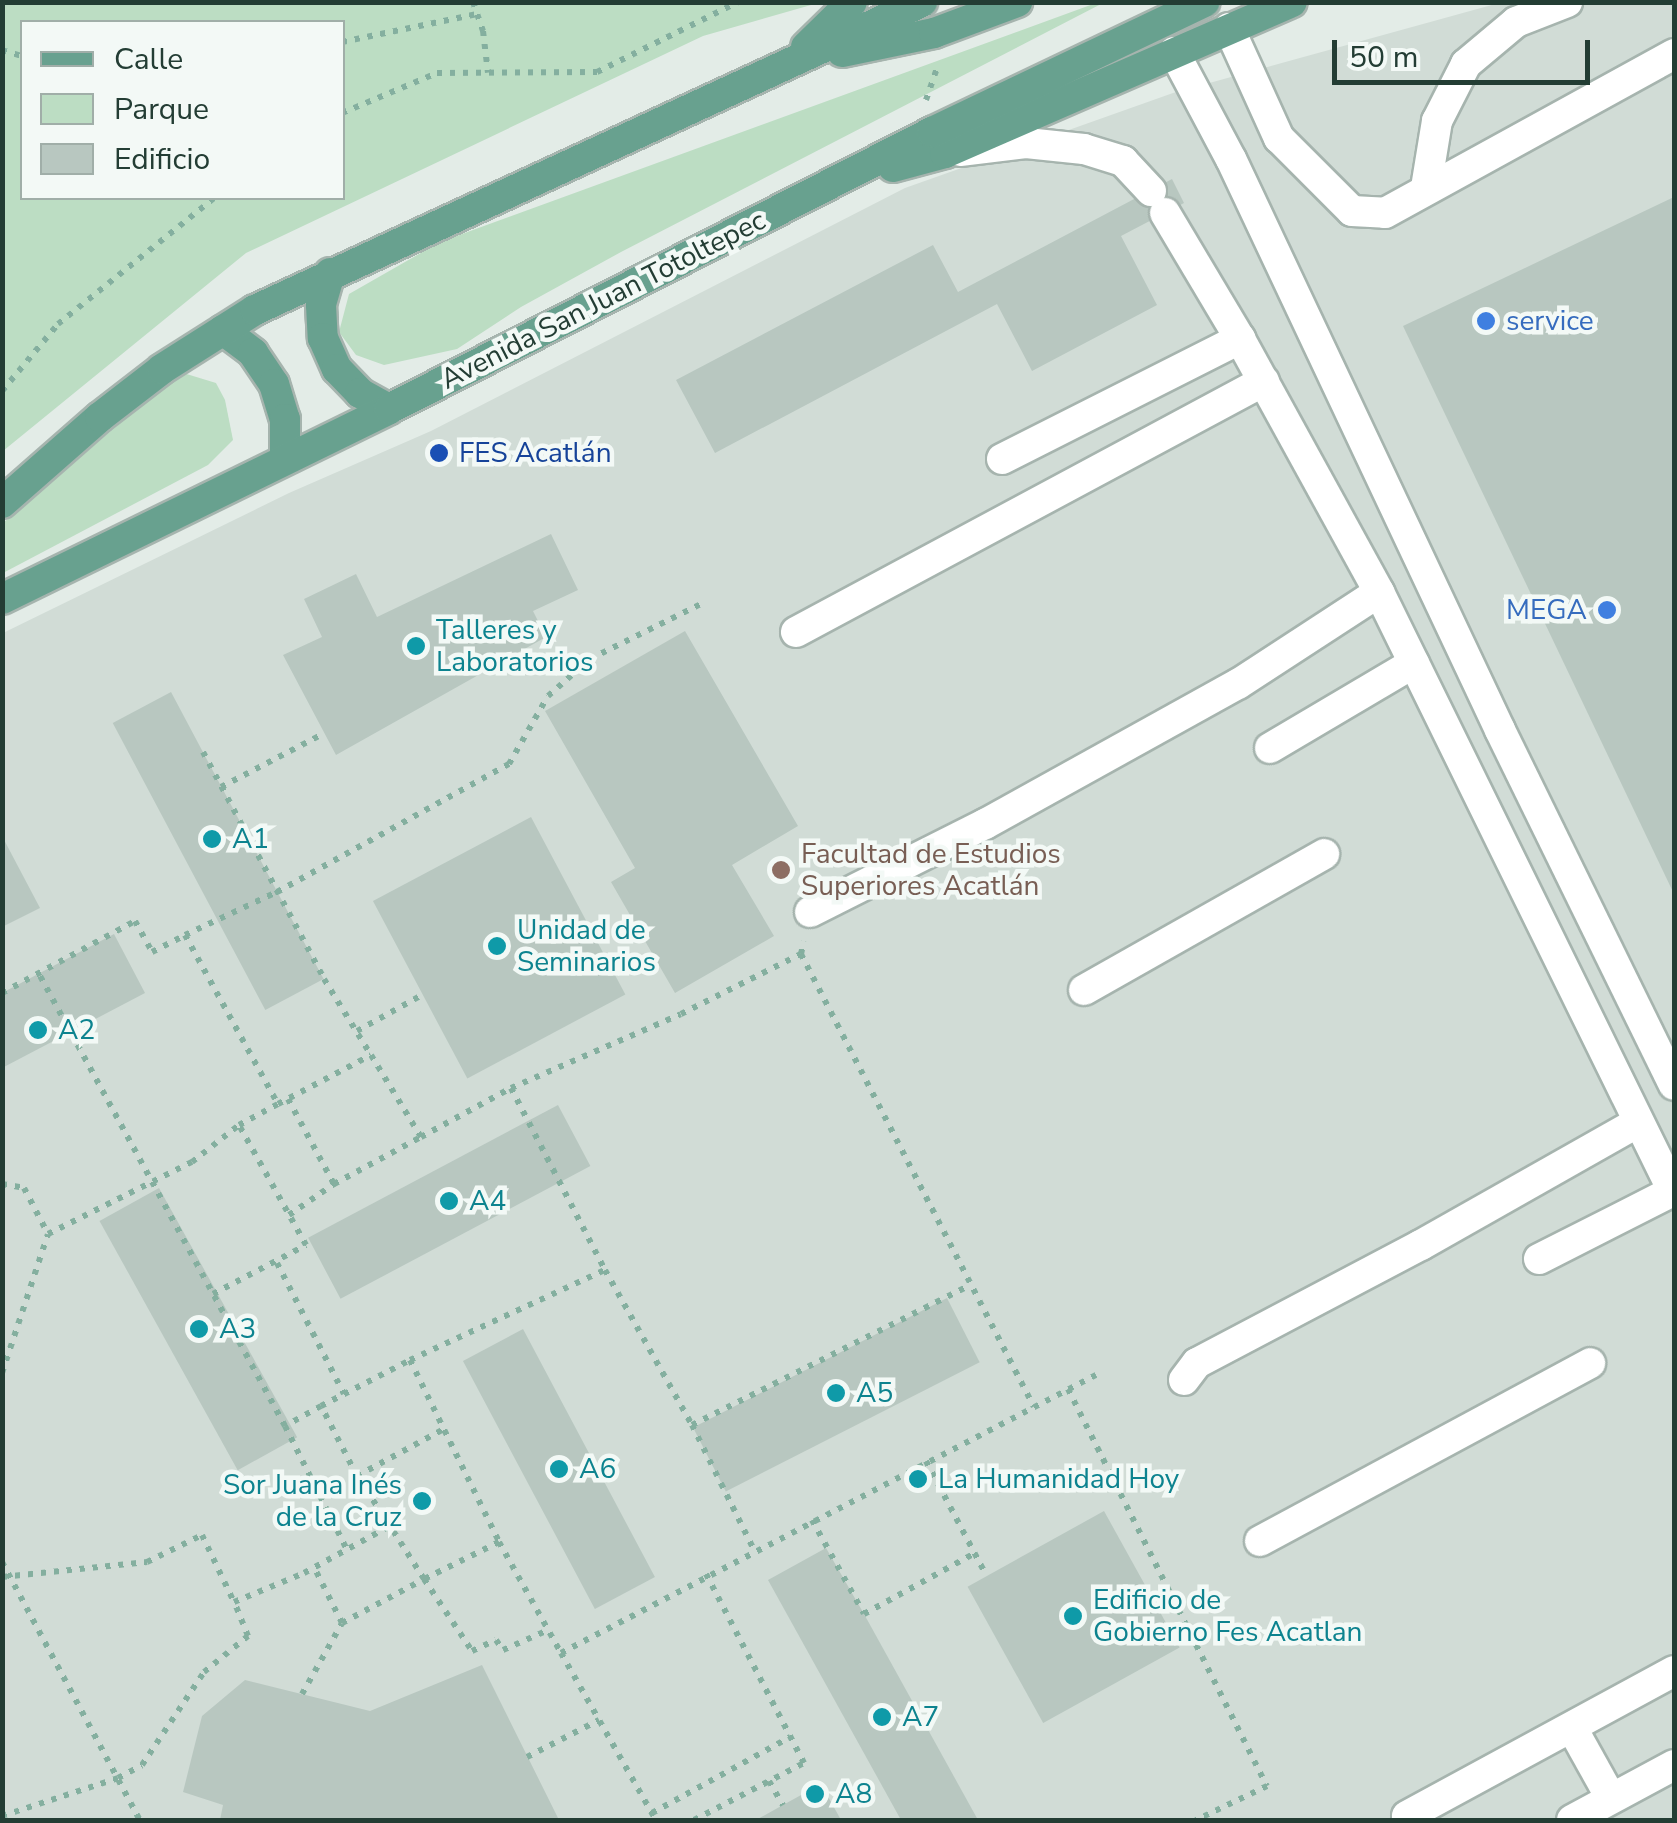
<!DOCTYPE html>
<meta charset="utf-8">
<style>
body{margin:0}
#map{position:relative;width:1677px;height:1823px;overflow:hidden;background:#e3ece7;font-family:"Nunito Sans",sans-serif}
div>[style]{position:absolute}
[style*='--x']{left:calc(var(--x)*1px);top:calc(var(--y)*1px);width:calc(var(--w)*1px);rotate:calc(var(--a)*1deg)}
.built>*{inset:0;background:#d1dcd6}
.green>*{inset:0;background:#bcddc3}
.building>*{inset:0;background:#b8c7c0;transform-origin:0 0}
.path>*{height:6px;margin-top:-3px;transform-origin:0;background:repeating-linear-gradient(90deg,#84af9f 0 5px,transparent 0 13px)}
.roads{filter:drop-shadow(2px 0 #a6b4ae) drop-shadow(-2px 0 #a6b4ae) drop-shadow(0 2px #a6b4ae) drop-shadow(0 -2px #a6b4ae)}
.minor>*{height:30px;margin:-15px;padding:0 15px;transform-origin:15px;border-radius:15px;background:#fff}
.major>*{height:30px;margin:-15px;padding:0 15px;transform-origin:15px;border-radius:15px;background:#68a18f}
.dots>*{width:28px;height:28px;translate:-50% -50%;box-sizing:border-box;border:5px solid #f3f9f6;border-radius:50%}
span{translate:-50% -50%;white-space:nowrap;text-align:center;line-height:1.15;-webkit-text-stroke:9px #f3f9f6;paint-order:stroke}
.street-label{font-size:28px;color:#233d34}
.shop-label{font-size:28px;color:#366cbe}
.left{translate:0 -50%;text-align:left}
.right{translate:-100% -50%;text-align:right}
.transit-label{font-size:28px;color:#164399}
.culture-label{font-size:28px;color:#0d838f}
.education-label{font-size:28px;color:#785e54}
.frame{position:absolute;inset:0;border:5px solid #233d34;pointer-events:none}
.legend{position:absolute;left:20px;top:20px;width:325px;height:180px;box-sizing:border-box;background:#f3f9f6;border:2px solid #a0aea8;margin:0;padding:12px 18px;list-style:none;font-size:30px;color:#233d34}
.legend li{display:flex;align-items:center;gap:20px;height:50px}
.legend b{width:50px;border:2px solid #a0aea8}
.scale{position:absolute;left:1332px;top:40px;width:258px;height:45px;box-sizing:border-box;border:5px solid #233d34;border-top:0;padding-left:12px;font-size:30px;line-height:35px;white-space:nowrap;color:#233d34;-webkit-text-stroke:8px #f3f9f6;paint-order:stroke}
</style>
<div id="map">
<div class="built">
<i style="clip-path:polygon(1499px 3px,1674px 3px,1674px 1820px,3px 1820px,3px 633px,289px 493px,431px 431px,905px 188px,1173px 93px)"></i>
</div>
<div class="green">
<i style="clip-path:polygon(evenodd,3px 2px,818px 2px,818px 3px,703px 36px,246px 253px,3px 451px,3px 2px,22px 22px,342px 22px,342px 198px,22px 198px,22px 22px)"></i>
<i style="clip-path:polygon(1096px 3px,1103px 3px,621px 252px,521px 307px,457px 349px,384px 365px,356px 355px,339px 332px,349px 294px,440px 242px)"></i>
<i style="clip-path:polygon(180px 372px,216px 383px,225px 400px,233px 440px,208px 465px,3px 573px,3px 523px)"></i>
</div>
<div class="building">
<i style="clip-path:polygon(1172px 179px,1184px 203px,1121px 236px,1157px 305px,1032px 371px,997px 304px,715px 453px,676px 380px,933px 245px,958px 292px)"></i>
<i style="clip-path:polygon(1674px 197px,1674px 894px,1403px 326px)"></i>
<i style="clip-path:polygon(551px 534px,578px 590px,533px 611px,546px 637px,336px 755px,283px 655px,322px 637px,304px 599px,356px 574px,377px 617px)"></i>
<i style="clip-path:polygon(685px 631px,798px 826px,732px 865px,774px 936px,675px 993px,611px 882px,635px 868px,545px 711px)"></i>
<i style="left:171px;top:692px;width:325px;height:66px;rotate:62deg"></i>
<i style="left:531px;top:817px;width:201px;height:179px;rotate:62deg"></i>
<i style="clip-path:polygon(2px 836px,40px 908px,2px 927px)"></i>
<i style="clip-path:polygon(114px 934px,145px 993px,2px 1068px,2px 993px)"></i>
<i style="left:558px;top:1105px;width:69px;height:283px;rotate:62deg"></i>
<i style="left:159px;top:1188px;width:285px;height:68px;rotate:61deg"></i>
<i style="left:947px;top:1298px;width:72px;height:285px;rotate:63deg"></i>
<i style="left:523px;top:1329px;width:281px;height:68px;rotate:62deg"></i>
<i style="left:1104px;top:1511px;width:156px;height:156px;rotate:61deg"></i>
<i style="clip-path:polygon(826px 1548px,864px 1614px,978px 1820px,901px 1820px,768px 1580px)"></i>
<i style="clip-path:polygon(482px 1665px,559px 1820px,220px 1820px,223px 1805px,183px 1792px,202px 1716px,245px 1680px,370px 1711px)"></i>
<i style="clip-path:polygon(821px 1784px,841px 1820px,756px 1820px,783px 1805px)"></i>
</div>
<div class="path">
<i style="--x:473;--y:2;--w:31;--a:71"></i>
<i style="--x:483;--y:31;--w:42;--a:83.2"></i>
<i style="--x:342;--y:42;--w:138;--a:-11.7"></i>
<i style="--x:2;--y:50;--w:21;--a:17"></i>
<i style="--x:926;--y:100;--w:37;--a:-71"></i>
<i style="--x:342;--y:113;--w:103;--a:-22.8"></i>
<i style="--x:437;--y:73;--w:160;--a:-0.4"></i>
<i style="--x:597;--y:72;--w:157;--a:-26.4"></i>
<i style="--x:2;--y:391;--w:87;--a:-50.1"></i>
<i style="--x:58;--y:324;--w:201;--a:-38.9"></i>
<i style="--x:203;--y:752;--w:257;--a:61.9"></i>
<i style="--x:324;--y:979;--w:89;--a:58.3"></i>
<i style="--x:221;--y:787;--w:115;--a:-27.5"></i>
<i style="--x:185;--y:935;--w:102;--a:-25.1"></i>
<i style="--x:277;--y:892;--w:265;--a:-28.9"></i>
<i style="--x:509;--y:764;--w:78;--a:-60.2"></i>
<i style="--x:548;--y:696;--w:56;--a:-41.4"></i>
<i style="--x:590;--y:659;--w:124;--a:-26.4"></i>
<i style="--x:801;--y:954;--w:509;--a:62.78"></i>
<i style="--x:2;--y:993;--w:151;--a:-28.4"></i>
<i style="--x:135;--y:921;--w:35;--a:61"></i>
<i style="--x:152;--y:952;--w:37;--a:-27"></i>
<i style="--x:185;--y:935;--w:193;--a:61.2"></i>
<i style="--x:278;--y:1104;--w:105;--a:-27.8"></i>
<i style="--x:371;--y:1055;--w:96;--a:58.6"></i>
<i style="--x:421;--y:1137;--w:102;--a:-28.6"></i>
<i style="--x:511;--y:1088;--w:185;--a:-23.5"></i>
<i style="--x:681;--y:1014;--w:134;--a:-26.6"></i>
<i style="--x:801;--y:954;--w:13;--a:-77"></i>
<i style="--x:357;--y:1031;--w:74;--a:-29"></i>
<i style="--x:511;--y:1088;--w:205;--a:62.7"></i>
<i style="--x:288;--y:1099;--w:97;--a:61.6"></i>
<i style="--x:2;--y:1184;--w:22;--a:10"></i>
<i style="--x:24;--y:1188;--w:52;--a:62.4"></i>
<i style="--x:289;--y:1215;--w:55;--a:-34.6"></i>
<i style="--x:334;--y:1184;--w:99;--a:-28.4"></i>
<i style="--x:277;--y:1263;--w:147;--a:62.9"></i>
<i style="--x:213;--y:1294;--w:105;--a:-27.8"></i>
<i style="--x:306;--y:1245;--w:137;--a:-119.2"></i>
<i style="--x:410;--y:1360;--w:215;--a:-24.8"></i>
<i style="--x:605;--y:1270;--w:178;--a:60.7"></i>
<i style="--x:692;--y:1425;--w:140;--a:63.6"></i>
<i style="--x:2;--y:1373;--w:146;--a:-71.7"></i>
<i style="--x:48;--y:1234;--w:161;--a:-26.6"></i>
<i style="--x:192;--y:1162;--w:60;--a:-38.2"></i>
<i style="--x:239;--y:1125;--w:44;--a:-28.3"></i>
<i style="--x:1068;--y:1389;--w:444;--a:63.4"></i>
<i style="--x:1267;--y:1786;--w:79;--a:154.4"></i>
<i style="--x:321;--y:1406;--w:100;--a:-27.3"></i>
<i style="--x:410;--y:1360;--w:203;--a:63.9"></i>
<i style="--x:499;--y:1542;--w:127;--a:60.8"></i>
<i style="--x:561;--y:1653;--w:603;--a:-27.46"></i>
<i style="--x:692;--y:1425;--w:311;--a:-26.7"></i>
<i style="--x:285;--y:1426;--w:139;--a:63.4"></i>
<i style="--x:926;--y:1461;--w:129;--a:62.2"></i>
<i style="--x:357;--y:1476;--w:99;--a:-28.4"></i>
<i style="--x:812;--y:1520;--w:107;--a:61"></i>
<i style="--x:864;--y:1614;--w:127;--a:-28.8"></i>
<i style="--x:499;--y:1542;--w:84;--a:153.7"></i>
<i style="--x:424;--y:1579;--w:87;--a:56.3"></i>
<i style="--x:472;--y:1651;--w:26;--a:-25"></i>
<i style="--x:496;--y:1640;--w:12;--a:55"></i>
<i style="--x:503;--y:1650;--w:47;--a:-23.8"></i>
<i style="--x:2;--y:1562;--w:293;--a:61.9"></i>
<i style="--x:2;--y:1577;--w:146;--a:-5.9"></i>
<i style="--x:147;--y:1562;--w:61;--a:-26.1"></i>
<i style="--x:202;--y:1535;--w:74;--a:64.5"></i>
<i style="--x:234;--y:1602;--w:76;--a:-22.5"></i>
<i style="--x:304;--y:1573;--w:98;--a:-28.7"></i>
<i style="--x:390;--y:1526;--w:60;--a:-123.4"></i>
<i style="--x:357;--y:1476;--w:79;--a:-117.2"></i>
<i style="--x:321;--y:1406;--w:41;--a:150.9"></i>
<i style="--x:285;--y:1426;--w:515;--a:-118.56"></i>
<i style="--x:342;--y:1623;--w:93;--a:-28.2"></i>
<i style="--x:424;--y:1579;--w:63;--a:-122.7"></i>
<i style="--x:561;--y:1653;--w:192;--a:60.4"></i>
<i style="--x:302;--y:1694;--w:81;--a:-60.6"></i>
<i style="--x:342;--y:1623;--w:63;--a:-116.6"></i>
<i style="--x:527;--y:1757;--w:81;--a:-27.2"></i>
<i style="--x:769;--y:1781;--w:28;--a:60"></i>
<i style="--x:652;--y:1813;--w:158;--a:-28.8"></i>
<i style="--x:2;--y:1816;--w:122;--a:-18.1"></i>
<i style="--x:118;--y:1778;--w:27;--a:-28"></i>
<i style="--x:142;--y:1765;--w:112;--a:-56.3"></i>
<i style="--x:204;--y:1672;--w:57;--a:-39.3"></i>
<i style="--x:248;--y:1636;--w:37;--a:-112"></i>
<i style="--x:694;--y:1820;--w:124;--a:-27.4"></i>
<i style="--x:804;--y:1763;--w:213;--a:-117.4"></i>
</div>
<div class="roads">
<div class="minor">
<i style="--x:1229;--y:28;--w:121;--a:65.6"></i>
<i style="--x:1279;--y:138;--w:103;--a:45"></i>
<i style="--x:1352;--y:211;--w:33;--a:3"></i>
<i style="--x:1385;--y:213;--w:330;--a:-28.8"></i>
<i style="--x:1174;--y:52;--w:121;--a:62"></i>
<i style="--x:1231;--y:159;--w:631;--a:64.77"></i>
<i style="--x:1500;--y:730;--w:395;--a:63.9"></i>
<i style="--x:960;--y:151;--w:66;--a:-6.9"></i>
<i style="--x:1026;--y:143;--w:58;--a:5.9"></i>
<i style="--x:1084;--y:149;--w:41;--a:17.1"></i>
<i style="--x:1123;--y:161;--w:41;--a:47"></i>
<i style="--x:1426;--y:188;--w:68;--a:-80.7"></i>
<i style="--x:1437;--y:121;--w:64;--a:-63"></i>
<i style="--x:1466;--y:64;--w:65;--a:-40"></i>
<i style="--x:1516;--y:22;--w:55;--a:-21.4"></i>
<i style="--x:1165;--y:213;--w:147;--a:59.2"></i>
<i style="--x:1240;--y:339;--w:289;--a:61.2"></i>
<i style="--x:1379;--y:592;--w:669;--a:63.86"></i>
<i style="--x:1002;--y:459;--w:267;--a:-26.8"></i>
<i style="--x:796;--y:632;--w:531;--a:-28.21"></i>
<i style="--x:1270;--y:748;--w:167;--a:-30.6"></i>
<i style="--x:810;--y:912;--w:196;--a:-26.7"></i>
<i style="--x:985;--y:824;--w:289;--a:-29"></i>
<i style="--x:1238;--y:684;--w:168;--a:-33.1"></i>
<i style="--x:1084;--y:990;--w:276;--a:-29.5"></i>
<i style="--x:1539;--y:1259;--w:150;--a:-26.9"></i>
<i style="--x:1184;--y:1380;--w:21;--a:-53"></i>
<i style="--x:1197;--y:1363;--w:253;--a:-27.8"></i>
<i style="--x:1421;--y:1245;--w:249;--a:-29.5"></i>
<i style="--x:1260;--y:1541;--w:375;--a:-28.3"></i>
<i style="--x:1572;--y:1728;--w:80;--a:60.9"></i>
<i style="--x:1409;--y:1820;--w:4;--a:-117"></i>
<i style="--x:1407;--y:1816;--w:304;--a:-28.5"></i>
<i style="--x:1572;--y:1820;--w:116;--a:-28.3"></i>
</div>
<div class="major">
<i style="--x:806;--y:47;--w:64;--a:-44.4"></i>
<i style="--x:842;--y:52;--w:94;--a:-11.7"></i>
<i style="--x:934;--y:33;--w:89;--a:-20.5"></i>
<i style="--x:893;--y:167;--w:54;--a:-15.1"></i>
<i style="--x:945;--y:153;--w:378;--a:-23.5"></i>
<i style="--x:330;--y:273;--w:33;--a:106"></i>
<i style="--x:321;--y:305;--w:33;--a:87"></i>
<i style="--x:323;--y:338;--w:34;--a:66"></i>
<i style="--x:337;--y:369;--w:33;--a:46"></i>
<i style="--x:360;--y:393;--w:33;--a:29"></i>
<i style="--x:223;--y:330;--w:38;--a:37"></i>
<i style="--x:253;--y:353;--w:37;--a:56"></i>
<i style="--x:274;--y:384;--w:37;--a:73"></i>
<i style="--x:285;--y:419;--w:38;--a:90"></i>
<i style="--x:2;--y:503;--w:130;--a:-41.3"></i>
<i style="--x:100;--y:417;--w:78;--a:-37.7"></i>
<i style="--x:162;--y:369;--w:110;--a:-32.4"></i>
<i style="--x:255;--y:310;--w:735;--a:-24.79"></i>
<i style="--x:2;--y:599;--w:431;--a:-26.1"></i>
<i style="--x:389;--y:409;--w:610;--a:-27.03"></i>
<i style="--x:932;--y:132;--w:302;--a:-25.5"></i>
</div>
</div>
<div class="dots">
<i style="left:1486px;top:321px;background:#3f7fe0"></i>
<i style="left:439px;top:453px;background:#1a4fb4"></i>
<i style="left:1607px;top:610px;background:#3f7fe0"></i>
<i style="left:416px;top:646px;background:#0f9aa8"></i>
<i style="left:212px;top:839px;background:#0f9aa8"></i>
<i style="left:781px;top:870px;background:#8d6e63"></i>
<i style="left:497px;top:946px;background:#0f9aa8"></i>
<i style="left:38px;top:1030px;background:#0f9aa8"></i>
<i style="left:449px;top:1201px;background:#0f9aa8"></i>
<i style="left:199px;top:1329px;background:#0f9aa8"></i>
<i style="left:836px;top:1393px;background:#0f9aa8"></i>
<i style="left:559px;top:1469px;background:#0f9aa8"></i>
<i style="left:918px;top:1479px;background:#0f9aa8"></i>
<i style="left:422px;top:1501px;background:#0f9aa8"></i>
<i style="left:1073px;top:1616px;background:#0f9aa8"></i>
<i style="left:882px;top:1717px;background:#0f9aa8"></i>
<i style="left:815px;top:1794px;background:#0f9aa8"></i>
</div>
<div class="street-label">
<span style="left:603px;top:300px;rotate:-27deg">Avenida San Juan Totoltepec</span>
</div>
<div class="shop-label">
<span class="left" style="left:1506px;top:321px">service</span>
<span class="right" style="left:1587px;top:610px">MEGA</span>
</div>
<div class="transit-label">
<span class="left" style="left:459px;top:453px">FES Acatlán</span>
</div>
<div class="culture-label">
<span class="left" style="left:436px;top:646px">Talleres y<br>Laboratorios</span>
<span class="left" style="left:232px;top:839px">A1</span>
<span class="left" style="left:517px;top:946px">Unidad de<br>Seminarios</span>
<span class="left" style="left:58px;top:1030px">A2</span>
<span class="left" style="left:469px;top:1201px">A4</span>
<span class="left" style="left:219px;top:1329px">A3</span>
<span class="left" style="left:856px;top:1393px">A5</span>
<span class="left" style="left:579px;top:1469px">A6</span>
<span class="left" style="left:938px;top:1479px">La Humanidad Hoy</span>
<span class="right" style="left:402px;top:1501px">Sor Juana Inés<br>de la Cruz</span>
<span class="left" style="left:1093px;top:1616px">Edificio de<br>Gobierno Fes Acatlan</span>
<span class="left" style="left:902px;top:1717px">A7</span>
<span class="left" style="left:835px;top:1794px">A8</span>
</div>
<div class="education-label">
<span class="left" style="left:801px;top:870px">Facultad de Estudios<br>Superiores Acatlán</span>
</div>
<div class="frame"></div>
<ul class="legend">
<li><b style="height:12px;background:#68a18f"></b>Calle</li>
<li><b style="height:28px;background:#bcddc3"></b>Parque</li>
<li><b style="height:28px;background:#b8c7c0"></b>Edificio</li>
</ul>
<div class="scale">50 m</div>
</div>
